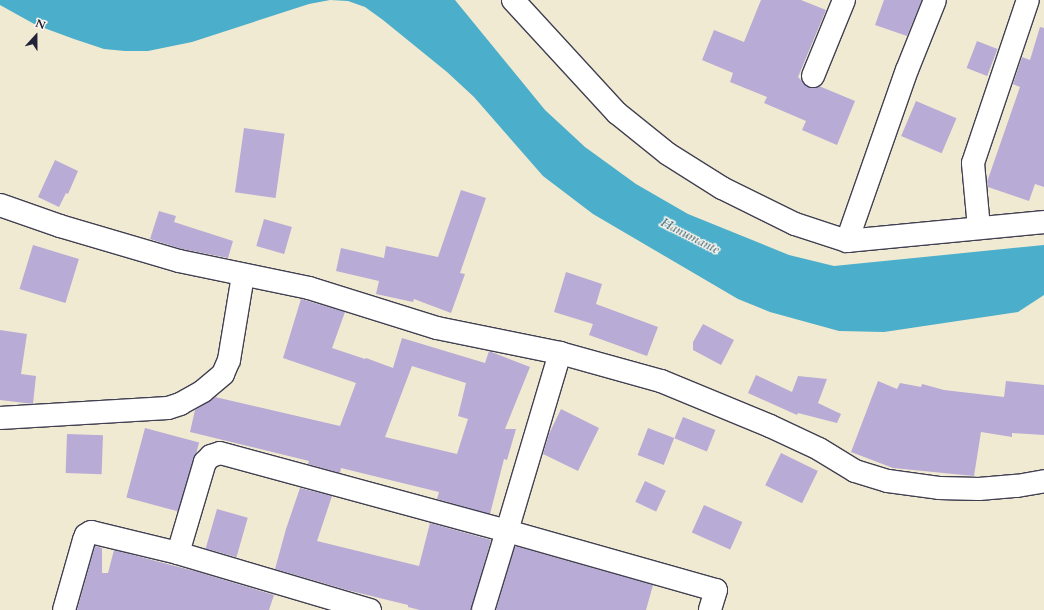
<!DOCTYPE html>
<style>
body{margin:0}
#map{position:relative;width:1044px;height:610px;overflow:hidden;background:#f1ead2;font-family:Cardo,serif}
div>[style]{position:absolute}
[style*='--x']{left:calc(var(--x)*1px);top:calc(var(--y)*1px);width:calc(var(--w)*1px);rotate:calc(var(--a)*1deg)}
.water>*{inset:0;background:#4baeca}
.building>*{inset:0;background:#b8abd5;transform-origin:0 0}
.roads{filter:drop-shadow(1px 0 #414052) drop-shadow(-1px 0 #414052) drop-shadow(0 1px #414052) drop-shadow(0 -1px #414052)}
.minor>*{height:22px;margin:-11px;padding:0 11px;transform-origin:11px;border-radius:11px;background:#fff}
span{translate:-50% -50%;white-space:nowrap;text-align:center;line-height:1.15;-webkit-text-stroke:3px #fbf7ec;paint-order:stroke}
.water-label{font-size:14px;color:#325a74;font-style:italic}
.north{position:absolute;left:16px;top:16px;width:40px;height:40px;-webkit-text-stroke:3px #fbf7ec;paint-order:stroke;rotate:21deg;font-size:11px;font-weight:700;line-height:16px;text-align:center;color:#22223b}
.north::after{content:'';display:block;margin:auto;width:14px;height:18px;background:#22223b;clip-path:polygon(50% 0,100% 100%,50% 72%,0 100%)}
</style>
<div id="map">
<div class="water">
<i style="clip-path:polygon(0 0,455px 0,545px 110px,585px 147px,636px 184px,688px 214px,789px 255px,834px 266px,1044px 245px,1044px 295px,1018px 312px,884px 332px,839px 331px,770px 312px,738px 299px,593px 214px,543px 176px,474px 97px,447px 72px,383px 20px,365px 7px,348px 1px,330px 0,309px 4px,192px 42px,148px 51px,125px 51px,104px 49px,74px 39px,36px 25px,0 5px)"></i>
</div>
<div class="building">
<i style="clip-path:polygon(761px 0,801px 0,826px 10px,798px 77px,808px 87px,814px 88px,819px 86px,855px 101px,837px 145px,802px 130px,806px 121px,764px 103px,767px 97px,730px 82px,733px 73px,702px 60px,714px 30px,744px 42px)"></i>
<i style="clip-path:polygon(884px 0,922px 0,907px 36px,875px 25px)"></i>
<i style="clip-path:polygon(1040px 27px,1044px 28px,1044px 187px,1035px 184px,1029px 201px,988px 187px,987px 182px,1020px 87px,1013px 84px,1022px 57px,1030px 60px)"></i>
<i style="left:977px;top:41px;width:22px;height:29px;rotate:21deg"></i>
<i style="left:916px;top:101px;width:44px;height:38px;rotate:23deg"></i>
<i style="left:244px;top:128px;width:41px;height:65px;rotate:8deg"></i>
<i style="clip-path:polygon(55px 160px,78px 171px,68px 194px,66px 193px,59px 207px,38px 197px)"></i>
<i style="clip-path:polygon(461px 190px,486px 198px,460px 273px,465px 274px,451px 313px,414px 299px,413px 302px,376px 294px,379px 281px,336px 271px,341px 248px,384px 258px,386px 246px,438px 257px)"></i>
<i style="clip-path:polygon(159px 211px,176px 216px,174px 222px,233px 241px,228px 258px,182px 249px,150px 239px)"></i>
<i style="left:264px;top:219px;width:29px;height:28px;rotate:16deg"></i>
<i style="left:33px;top:245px;width:48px;height:46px;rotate:17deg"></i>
<i style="clip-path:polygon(566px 272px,602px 284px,596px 304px,658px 327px,647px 356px,589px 335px,593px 324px,554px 312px)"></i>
<i style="clip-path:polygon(evenodd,301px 299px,345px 312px,332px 348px,365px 359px,366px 358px,393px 368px,402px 338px,485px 363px,489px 351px,530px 367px,505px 429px,516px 429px,507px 460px,504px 459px,490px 514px,437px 499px,439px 492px,341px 468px,340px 473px,308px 464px,309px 461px,190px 432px,195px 410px,215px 397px,340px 426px,356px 383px,283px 358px,301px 299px,412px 366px,466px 383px,458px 416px,468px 419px,457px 454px,385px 437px,412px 366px)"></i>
<i style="clip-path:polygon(703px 324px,734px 340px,721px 365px,693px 350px,693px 342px)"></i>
<i style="clip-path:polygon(0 330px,27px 334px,21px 374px,36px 376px,33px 404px,0 400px)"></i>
<i style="clip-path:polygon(756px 375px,792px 392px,798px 376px,827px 379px,818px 403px,841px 414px,837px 423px,798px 413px,797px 415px,748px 393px)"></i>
<i style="clip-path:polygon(878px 381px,897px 389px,900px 383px,921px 387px,922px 384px,944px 390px,1004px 397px,1006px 381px,1044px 385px,1044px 435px,1012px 433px,1012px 437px,981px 432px,974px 476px,893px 468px,851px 452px)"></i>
<i style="clip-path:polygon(561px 409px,599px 428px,578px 471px,543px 454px,549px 434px)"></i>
<i style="left:683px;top:417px;width:35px;height:23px;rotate:22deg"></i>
<i style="left:145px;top:428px;width:56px;height:72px;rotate:15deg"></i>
<i style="left:648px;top:428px;width:28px;height:29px;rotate:21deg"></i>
<i style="left:67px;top:434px;width:36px;height:39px;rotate:2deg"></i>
<i style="left:781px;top:453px;width:41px;height:36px;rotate:26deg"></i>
<i style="left:645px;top:481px;width:23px;height:23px;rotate:25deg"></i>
<i style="clip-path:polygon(300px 488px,332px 496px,317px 541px,419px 566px,430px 523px,491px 540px,471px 610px,420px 610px,408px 607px,408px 605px,347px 590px,275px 569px,286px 529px)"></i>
<i style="left:704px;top:505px;width:42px;height:30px;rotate:24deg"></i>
<i style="left:217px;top:509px;width:32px;height:41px;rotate:16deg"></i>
<i style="clip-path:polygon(95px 546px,102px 548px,102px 573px,108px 573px,114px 550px,198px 572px,274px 595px,269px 610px,77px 610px)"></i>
<i style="clip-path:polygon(515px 546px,653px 585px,646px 610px,496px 610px)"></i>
</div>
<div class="roads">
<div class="minor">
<i style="--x:513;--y:0;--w:154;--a:47.4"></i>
<i style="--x:617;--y:113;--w:65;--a:38.8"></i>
<i style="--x:668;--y:154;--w:64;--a:32.2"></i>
<i style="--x:722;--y:188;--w:81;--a:26.3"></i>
<i style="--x:795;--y:224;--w:55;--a:18.1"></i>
<i style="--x:847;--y:241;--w:198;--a:-5.5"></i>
<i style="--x:813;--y:76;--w:82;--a:-67.8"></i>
<i style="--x:0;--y:205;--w:64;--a:19.3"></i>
<i style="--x:60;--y:226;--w:124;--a:16.4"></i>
<i style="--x:179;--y:261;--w:133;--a:11.7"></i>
<i style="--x:309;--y:288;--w:134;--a:17.4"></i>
<i style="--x:437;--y:328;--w:126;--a:11.5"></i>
<i style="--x:560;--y:353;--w:105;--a:15.5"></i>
<i style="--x:661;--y:381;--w:118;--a:22.4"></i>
<i style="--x:770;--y:426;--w:54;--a:25.1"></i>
<i style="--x:819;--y:449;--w:42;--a:31.4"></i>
<i style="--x:855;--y:471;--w:34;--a:17"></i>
<i style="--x:888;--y:481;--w:51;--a:7.8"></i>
<i style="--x:939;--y:488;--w:40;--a:1.4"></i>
<i style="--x:979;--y:489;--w:38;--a:-5"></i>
<i style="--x:1017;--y:486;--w:27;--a:-10"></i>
<i style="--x:979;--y:228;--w:65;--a:-95.3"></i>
<i style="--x:973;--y:163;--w:172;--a:-71.4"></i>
<i style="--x:847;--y:241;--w:181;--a:-70.7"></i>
<i style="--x:907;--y:70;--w:75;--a:-68.2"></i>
<i style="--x:560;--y:353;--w:186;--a:106.6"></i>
<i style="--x:507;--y:531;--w:217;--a:15.8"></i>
<i style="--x:716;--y:590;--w:21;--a:107"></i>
<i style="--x:0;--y:418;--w:168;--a:-3.4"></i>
<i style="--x:168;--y:408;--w:13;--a:-18"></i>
<i style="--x:180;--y:404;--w:26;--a:-29"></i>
<i style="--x:203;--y:391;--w:26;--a:-40"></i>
<i style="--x:223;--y:374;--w:15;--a:-67"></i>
<i style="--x:229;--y:360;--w:86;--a:-80.6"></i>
<i style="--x:64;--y:610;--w:73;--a:-74.1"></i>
<i style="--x:84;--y:540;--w:5;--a:-68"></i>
<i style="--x:86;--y:535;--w:6;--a:-31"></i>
<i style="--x:91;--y:532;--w:89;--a:13.6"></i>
<i style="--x:370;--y:610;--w:200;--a:-163.5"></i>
<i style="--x:178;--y:553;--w:95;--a:-73.5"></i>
<i style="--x:205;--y:462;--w:8;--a:-45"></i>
<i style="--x:211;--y:456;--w:9;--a:-18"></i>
<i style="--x:220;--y:453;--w:297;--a:15.2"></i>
<i style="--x:507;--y:531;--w:83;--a:106.9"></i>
</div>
</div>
<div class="water-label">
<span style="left:690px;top:236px;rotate:27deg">Hanumante</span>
</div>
<div class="north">N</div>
</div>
